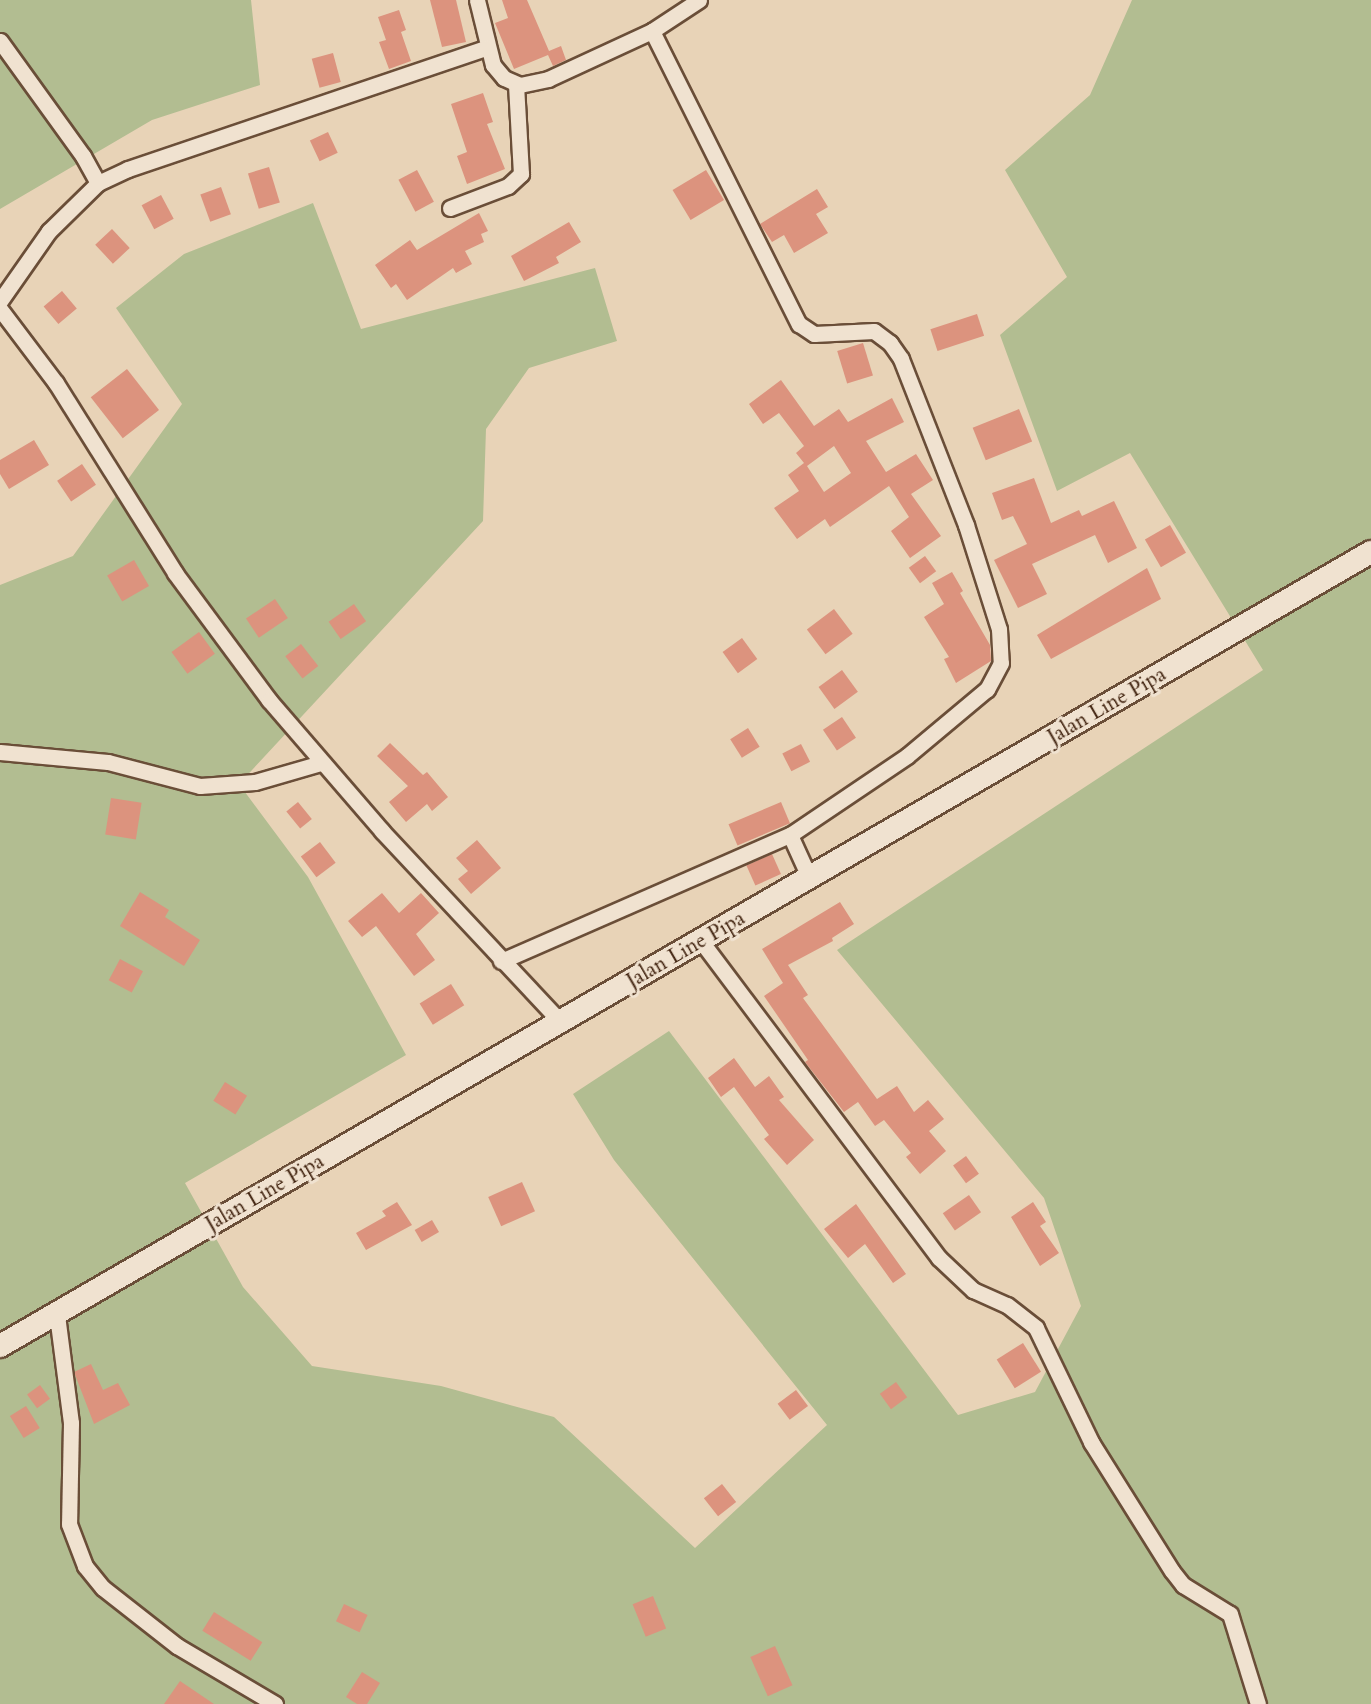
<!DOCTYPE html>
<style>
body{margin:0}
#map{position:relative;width:1371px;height:1704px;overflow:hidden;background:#e8d3b7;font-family:Cardo,serif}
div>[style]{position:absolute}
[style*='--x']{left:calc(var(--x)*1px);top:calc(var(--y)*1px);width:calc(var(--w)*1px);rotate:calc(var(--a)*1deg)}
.green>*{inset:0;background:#b2bd91}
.building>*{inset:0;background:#dc937e;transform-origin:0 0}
.roads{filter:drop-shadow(2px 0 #6a4e38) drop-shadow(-2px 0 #6a4e38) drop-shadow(0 2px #6a4e38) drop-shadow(0 -2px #6a4e38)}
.minor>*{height:15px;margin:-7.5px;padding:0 7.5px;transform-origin:7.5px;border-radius:7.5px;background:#f0e2d0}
.secondary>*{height:22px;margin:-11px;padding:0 11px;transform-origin:11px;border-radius:11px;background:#f0e2d0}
span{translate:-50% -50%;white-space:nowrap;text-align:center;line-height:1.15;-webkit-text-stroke:6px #f0e2d0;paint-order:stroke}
.street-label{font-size:21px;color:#40220e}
</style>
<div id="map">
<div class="green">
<i style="clip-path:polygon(0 0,251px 0,260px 85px,152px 120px,0 209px)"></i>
<i style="clip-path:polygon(1132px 0,1371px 0,1371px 1704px,0 1704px,0 585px,73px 556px,182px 404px,116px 308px,184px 254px,313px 203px,361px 329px,595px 268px,617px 341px,529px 368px,486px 429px,483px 521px,239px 784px,308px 877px,406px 1055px,185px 1183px,243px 1287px,312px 1366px,441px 1386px,554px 1417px,695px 1548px,827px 1425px,614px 1160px,573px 1094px,669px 1031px,958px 1415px,1035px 1392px,1081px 1306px,1044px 1198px,837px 950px,1263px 670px,1130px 453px,1057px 491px,1000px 335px,1067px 277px,1005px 170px,1090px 95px)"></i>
</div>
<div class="building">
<i style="clip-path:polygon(430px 0,456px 0,466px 42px,442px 47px)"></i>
<i style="clip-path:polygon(502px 0,527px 0,549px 51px,561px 46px,566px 60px,553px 66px,548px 55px,514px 69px,495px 23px,508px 18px)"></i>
<i style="clip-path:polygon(399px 10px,406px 30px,401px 32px,411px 61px,389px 69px,379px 42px,386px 40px,378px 17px)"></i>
<i style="left:333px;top:53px;width:30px;height:22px;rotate:75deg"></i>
<i style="clip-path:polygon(483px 93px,493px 122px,487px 124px,505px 169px,467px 184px,457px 156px,467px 152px,451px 104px)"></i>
<i style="left:328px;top:132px;width:23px;height:20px;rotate:65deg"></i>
<i style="left:269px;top:167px;width:37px;height:22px;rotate:73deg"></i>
<i style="left:417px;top:170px;width:36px;height:21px;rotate:62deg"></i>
<i style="left:706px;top:170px;width:35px;height:39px;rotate:59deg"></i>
<i style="left:221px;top:187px;width:29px;height:22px;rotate:70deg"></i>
<i style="clip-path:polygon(817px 189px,828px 207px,816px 214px,828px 233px,794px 253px,784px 235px,772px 242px,760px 224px)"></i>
<i style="left:161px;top:195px;width:27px;height:22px;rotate:62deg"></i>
<i style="clip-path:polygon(479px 213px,488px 231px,481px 234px,484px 242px,465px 251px,472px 264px,456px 273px,453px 268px,407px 300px,396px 284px,391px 288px,375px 265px,410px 240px,417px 250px)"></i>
<i style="clip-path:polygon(569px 222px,581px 242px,556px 257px,559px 263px,524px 281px,511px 256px)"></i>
<i style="left:112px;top:229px;width:26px;height:23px;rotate:47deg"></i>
<i style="left:62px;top:291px;width:23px;height:24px;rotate:50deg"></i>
<i style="left:977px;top:314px;width:23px;height:49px;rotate:72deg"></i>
<i style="left:863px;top:343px;width:34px;height:27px;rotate:73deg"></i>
<i style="left:127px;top:369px;width:52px;height:46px;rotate:52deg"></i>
<i style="clip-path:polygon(evenodd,781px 380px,814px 426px,839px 409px,848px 422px,892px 398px,904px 422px,866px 441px,886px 472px,916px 454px,933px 480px,911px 494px,941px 536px,910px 558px,891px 531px,909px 517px,889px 486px,830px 527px,825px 519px,797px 539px,774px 508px,799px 491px,788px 475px,804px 463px,796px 453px,804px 446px,779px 413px,763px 424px,749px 404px,781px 380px,834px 446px,851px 473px,824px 492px,807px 466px,834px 446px)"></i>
<i style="left:1019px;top:409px;width:35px;height:50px;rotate:68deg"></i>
<i style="clip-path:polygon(34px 440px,49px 465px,9px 489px,0 474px,0 460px)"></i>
<i style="left:82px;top:464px;width:25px;height:30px;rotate:56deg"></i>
<i style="clip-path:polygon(1034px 478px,1051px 523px,1079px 510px,1082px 516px,1114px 501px,1137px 548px,1108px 563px,1095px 535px,1032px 564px,1047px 594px,1018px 608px,994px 560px,1027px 544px,1013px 516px,1002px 520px,992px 493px)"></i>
<i style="left:1170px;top:525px;width:32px;height:29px;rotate:60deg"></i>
<i style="left:925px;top:556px;width:19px;height:20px;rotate:54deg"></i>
<i style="left:134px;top:560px;width:30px;height:31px;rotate:60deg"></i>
<i style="clip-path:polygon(1147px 568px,1161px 599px,1051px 659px,1037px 635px)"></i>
<i style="clip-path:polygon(952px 572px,963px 591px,960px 593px,990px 645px,991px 661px,956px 683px,944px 659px,949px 657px,924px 617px,944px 604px,932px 583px)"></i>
<i style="left:275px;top:599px;width:23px;height:35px;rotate:56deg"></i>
<i style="left:354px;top:604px;width:21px;height:31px;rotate:55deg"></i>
<i style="left:834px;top:609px;width:31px;height:34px;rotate:53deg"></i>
<i style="left:199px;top:632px;width:27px;height:34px;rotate:54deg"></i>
<i style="left:742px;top:638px;width:26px;height:24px;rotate:54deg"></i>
<i style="left:301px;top:644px;width:28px;height:20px;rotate:52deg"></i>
<i style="left:842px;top:670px;width:27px;height:29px;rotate:54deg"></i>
<i style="left:842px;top:717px;width:25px;height:23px;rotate:56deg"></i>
<i style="left:748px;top:728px;width:22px;height:21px;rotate:58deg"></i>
<i style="clip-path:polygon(390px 743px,423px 775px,427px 772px,448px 797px,432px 811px,427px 804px,406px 822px,389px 802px,408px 786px,377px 756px)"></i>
<i style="left:801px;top:744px;width:20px;height:21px;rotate:63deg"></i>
<i style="left:111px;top:798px;width:31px;height:37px;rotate:9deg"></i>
<i style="left:298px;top:802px;width:22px;height:15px;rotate:51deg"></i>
<i style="left:781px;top:802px;width:23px;height:57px;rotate:67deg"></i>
<i style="clip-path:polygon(477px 840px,501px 868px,471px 894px,458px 879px,468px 871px,456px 858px)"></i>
<i style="left:320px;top:842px;width:26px;height:24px;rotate:53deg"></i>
<i style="left:772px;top:854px;width:22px;height:28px;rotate:66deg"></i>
<i style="clip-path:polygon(140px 892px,169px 910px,165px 917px,200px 940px,184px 966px,120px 926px)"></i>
<i style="clip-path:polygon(382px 893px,399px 913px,421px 893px,439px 913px,416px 934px,435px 960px,414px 976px,376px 926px,362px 937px,348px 921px)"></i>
<i style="clip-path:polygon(840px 902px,854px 924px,832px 938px,833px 941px,788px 965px,808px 995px,803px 998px,877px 1099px,897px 1086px,914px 1112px,928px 1100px,944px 1119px,929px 1131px,946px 1151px,920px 1174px,906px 1157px,911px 1153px,884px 1120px,875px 1126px,858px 1102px,844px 1112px,805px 1062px,808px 1060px,764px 996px,783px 983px,762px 949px)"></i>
<i style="left:120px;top:959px;width:26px;height:24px;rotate:28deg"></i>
<i style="left:451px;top:984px;width:25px;height:37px;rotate:58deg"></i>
<i style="clip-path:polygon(734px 1058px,755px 1087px,769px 1076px,784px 1097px,779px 1100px,814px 1140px,787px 1165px,764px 1139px,769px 1135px,734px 1087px,721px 1097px,708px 1078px)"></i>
<i style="left:225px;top:1082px;width:26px;height:22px;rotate:32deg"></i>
<i style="left:966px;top:1156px;width:22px;height:16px;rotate:54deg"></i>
<i style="left:522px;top:1182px;width:32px;height:37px;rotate:66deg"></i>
<i style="left:969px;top:1195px;width:21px;height:32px;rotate:55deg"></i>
<i style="clip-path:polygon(397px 1202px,412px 1225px,366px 1250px,356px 1233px,386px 1216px,382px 1211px)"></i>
<i style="clip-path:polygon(1033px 1202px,1046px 1222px,1040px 1226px,1059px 1253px,1040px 1266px,1011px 1217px)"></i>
<i style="clip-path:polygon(856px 1204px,906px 1274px,893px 1283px,865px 1244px,848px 1258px,824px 1229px)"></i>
<i style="left:432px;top:1220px;width:14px;height:20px;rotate:60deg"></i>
<i style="left:1023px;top:1343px;width:34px;height:31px;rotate:58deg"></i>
<i style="clip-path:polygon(91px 1364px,103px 1390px,118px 1383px,130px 1405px,94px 1424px,74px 1372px)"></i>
<i style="left:896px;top:1382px;width:19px;height:20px;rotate:54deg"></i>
<i style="left:40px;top:1385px;width:17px;height:16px;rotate:54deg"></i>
<i style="left:796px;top:1390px;width:20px;height:23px;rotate:53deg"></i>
<i style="left:26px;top:1406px;width:26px;height:19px;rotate:58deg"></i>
<i style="left:722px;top:1484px;width:23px;height:23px;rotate:52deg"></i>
<i style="left:653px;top:1596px;width:35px;height:22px;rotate:68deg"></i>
<i style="left:344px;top:1604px;width:26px;height:19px;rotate:25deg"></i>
<i style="left:214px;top:1612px;width:57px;height:22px;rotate:32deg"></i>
<i style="left:775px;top:1646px;width:43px;height:27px;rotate:66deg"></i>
<i style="clip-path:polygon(362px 1672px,380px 1683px,367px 1704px,357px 1704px,346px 1697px)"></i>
<i style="clip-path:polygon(180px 1681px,214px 1704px,164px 1704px)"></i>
</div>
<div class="roads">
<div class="minor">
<i style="--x:477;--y:0;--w:67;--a:76.2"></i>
<i style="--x:493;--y:65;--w:17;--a:50"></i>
<i style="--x:504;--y:78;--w:17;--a:24"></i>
<i style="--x:520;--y:85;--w:29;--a:-12"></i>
<i style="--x:548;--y:79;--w:115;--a:-24.8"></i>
<i style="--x:699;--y:0;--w:56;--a:146.6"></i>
<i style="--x:652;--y:31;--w:328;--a:63.4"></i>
<i style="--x:799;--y:324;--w:18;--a:34"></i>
<i style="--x:814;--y:334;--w:60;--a:-2.9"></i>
<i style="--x:874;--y:331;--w:20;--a:37"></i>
<i style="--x:890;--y:343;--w:19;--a:55"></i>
<i style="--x:901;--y:359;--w:178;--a:68.6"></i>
<i style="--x:966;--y:525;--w:109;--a:72.4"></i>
<i style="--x:999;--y:629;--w:34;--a:87"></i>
<i style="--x:1001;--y:663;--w:30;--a:118"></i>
<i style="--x:987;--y:689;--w:104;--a:140.1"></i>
<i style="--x:907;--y:756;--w:141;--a:146"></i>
<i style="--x:790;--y:835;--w:48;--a:65.6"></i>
<i style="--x:0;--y:41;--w:142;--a:54.2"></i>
<i style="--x:83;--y:156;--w:31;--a:61"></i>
<i style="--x:98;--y:183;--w:69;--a:135.6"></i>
<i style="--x:49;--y:231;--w:85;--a:125"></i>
<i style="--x:98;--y:183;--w:33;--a:-25"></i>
<i style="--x:128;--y:169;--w:378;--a:-18.7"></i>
<i style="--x:450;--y:208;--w:62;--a:-20.8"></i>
<i style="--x:508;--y:186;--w:18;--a:-43"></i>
<i style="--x:521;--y:174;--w:90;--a:-93.2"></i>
<i style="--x:0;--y:309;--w:93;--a:52.9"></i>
<i style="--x:56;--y:383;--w:224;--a:57.9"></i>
<i style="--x:175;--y:573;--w:158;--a:53.5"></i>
<i style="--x:269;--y:700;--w:173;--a:49.2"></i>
<i style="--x:382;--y:831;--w:260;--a:46.9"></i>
<i style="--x:0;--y:752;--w:108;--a:5.3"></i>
<i style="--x:108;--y:762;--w:95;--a:14.6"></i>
<i style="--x:200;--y:786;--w:55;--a:-4.2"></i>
<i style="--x:255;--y:782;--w:69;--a:-16.1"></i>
<i style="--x:701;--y:941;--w:396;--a:53.1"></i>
<i style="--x:939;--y:1258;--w:47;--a:43.3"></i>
<i style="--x:973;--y:1290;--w:37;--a:24"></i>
<i style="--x:1007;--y:1305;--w:37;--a:38"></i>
<i style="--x:1036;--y:1328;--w:127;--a:64.2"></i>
<i style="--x:1091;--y:1442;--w:152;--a:57.9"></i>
<i style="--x:1172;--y:1571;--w:18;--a:52"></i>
<i style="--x:1183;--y:1585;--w:55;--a:31.7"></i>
<i style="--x:1230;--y:1614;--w:94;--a:72.7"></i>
<i style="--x:501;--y:961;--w:315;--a:-23.6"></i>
<i style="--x:57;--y:1315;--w:109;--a:82.6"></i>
<i style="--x:71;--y:1423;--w:101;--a:91.1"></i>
<i style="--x:69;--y:1524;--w:45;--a:69.1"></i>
<i style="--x:85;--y:1566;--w:28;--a:51"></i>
<i style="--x:103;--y:1588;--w:94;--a:38.1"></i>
<i style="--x:177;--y:1646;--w:114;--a:30.6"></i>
</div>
<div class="secondary">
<i style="--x:0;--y:1346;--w:1584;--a:-30.08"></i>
</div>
</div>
<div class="street-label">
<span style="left:1107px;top:706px;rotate:-30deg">Jalan Line Pipa</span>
<span style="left:686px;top:950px;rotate:-30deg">Jalan Line Pipa</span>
<span style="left:265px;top:1193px;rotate:-30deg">Jalan Line Pipa</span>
</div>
</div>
